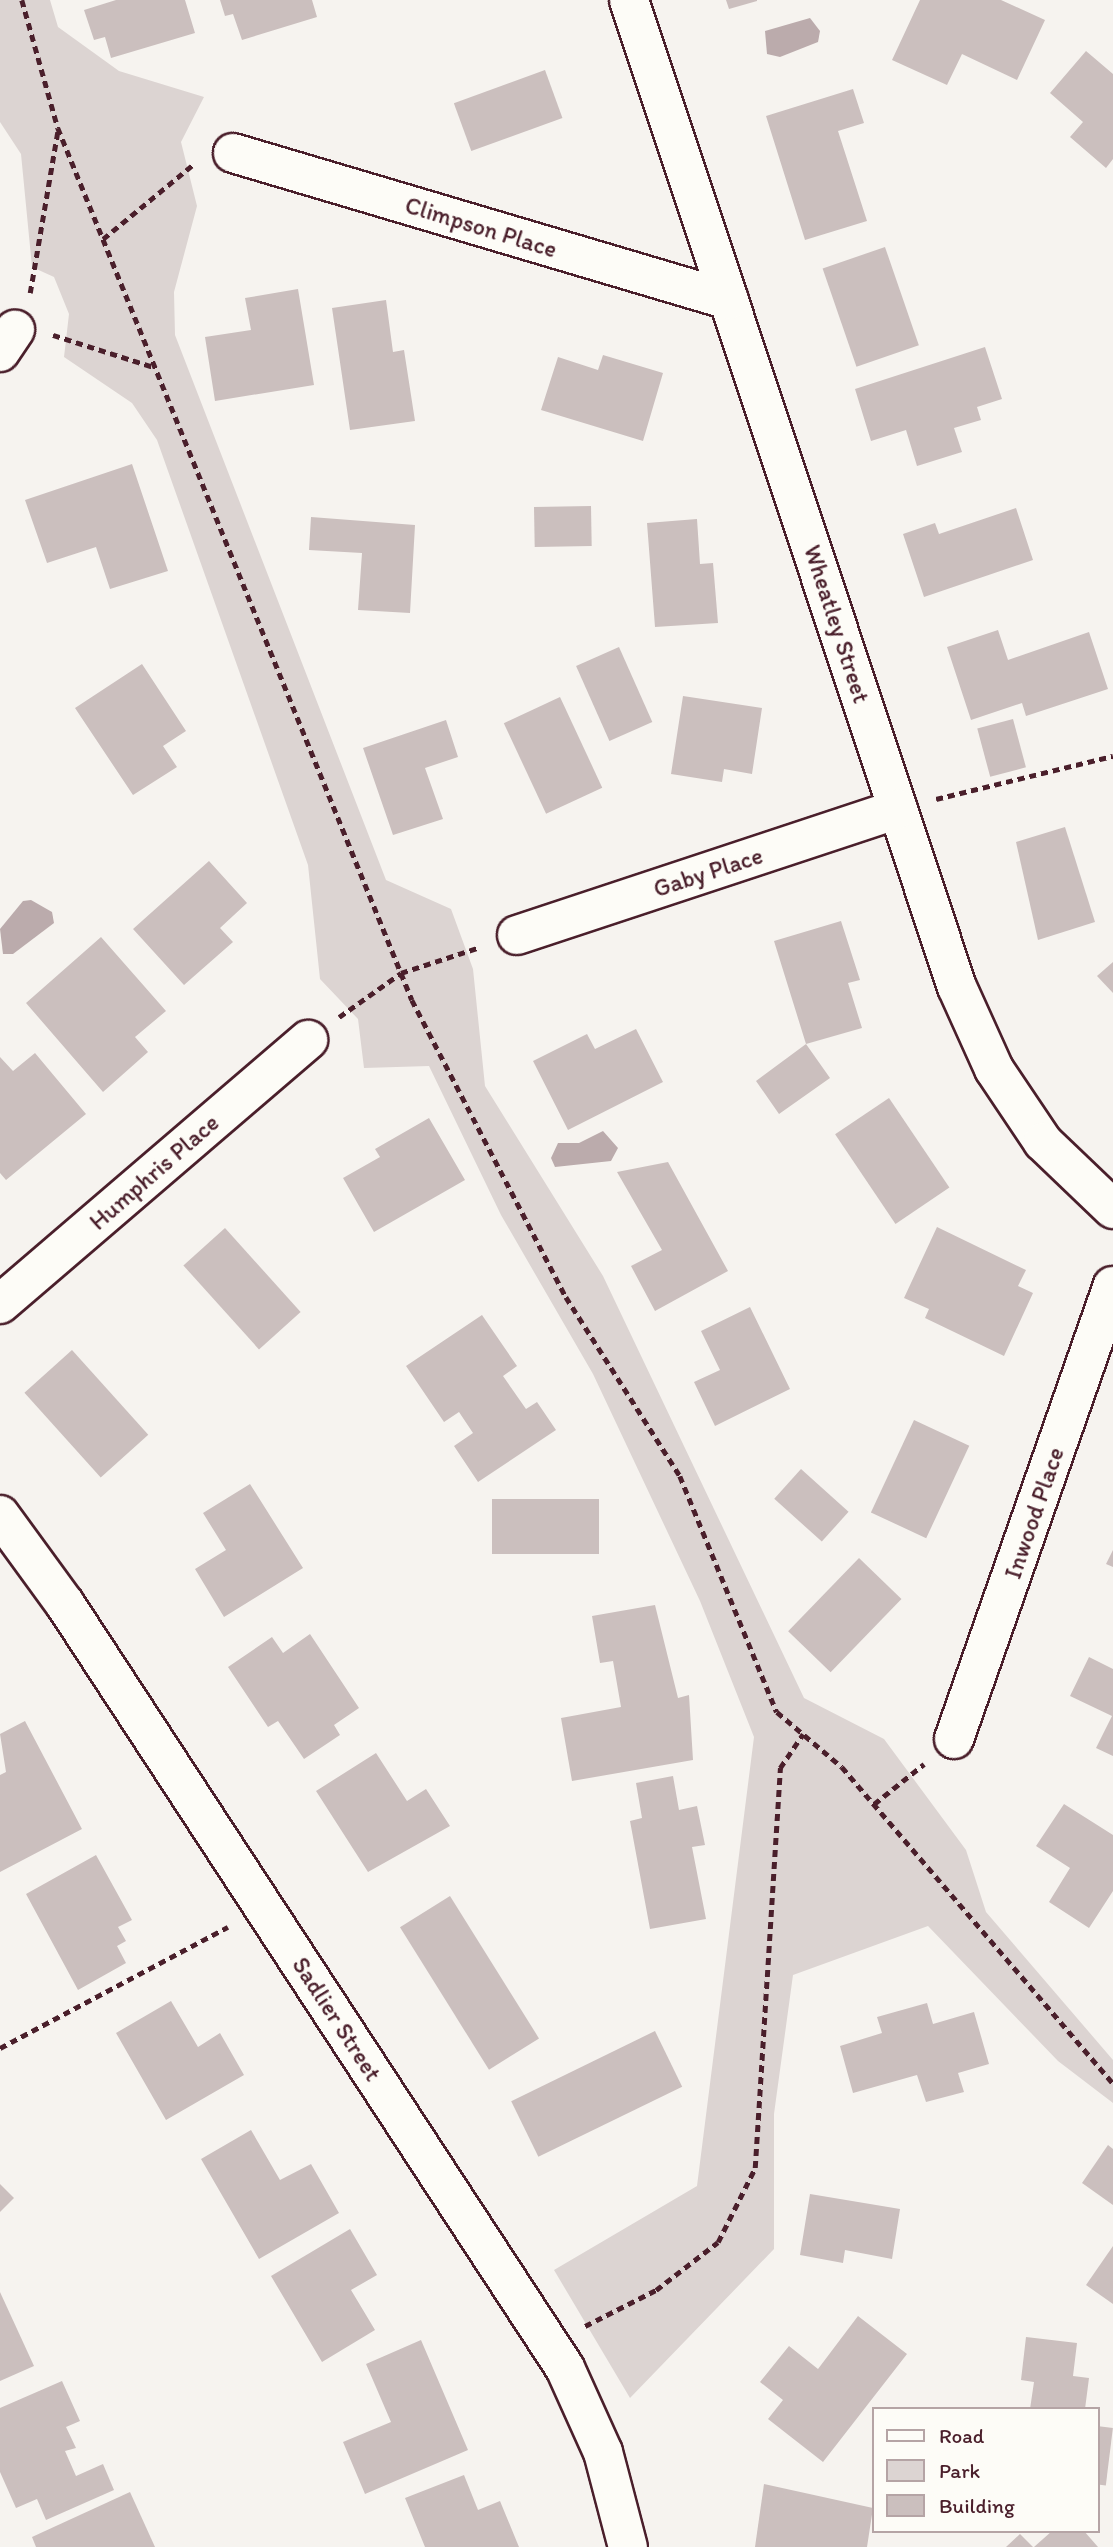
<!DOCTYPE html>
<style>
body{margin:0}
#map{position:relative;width:1113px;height:2547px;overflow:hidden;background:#f6f3ef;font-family:Itim,sans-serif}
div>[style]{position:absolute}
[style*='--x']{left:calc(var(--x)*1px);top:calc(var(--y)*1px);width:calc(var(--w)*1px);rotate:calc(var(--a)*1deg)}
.green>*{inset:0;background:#dcd4d2}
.water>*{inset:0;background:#bbabac}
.building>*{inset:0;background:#cbbfbe;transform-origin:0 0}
.path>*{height:4.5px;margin-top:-2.25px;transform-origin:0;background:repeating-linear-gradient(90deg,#4a1f2b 0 7px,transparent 0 12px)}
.roads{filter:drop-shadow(2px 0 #4a1f2b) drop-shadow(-2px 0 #4a1f2b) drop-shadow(0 2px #4a1f2b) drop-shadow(0 -2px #4a1f2b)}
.minor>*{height:38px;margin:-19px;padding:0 19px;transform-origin:19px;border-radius:19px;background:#fdfcf7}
span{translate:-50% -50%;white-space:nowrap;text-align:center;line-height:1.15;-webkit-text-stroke:5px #fdfcf7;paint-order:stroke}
.street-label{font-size:24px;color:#4a1f2b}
.legend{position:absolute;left:872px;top:2407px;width:228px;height:126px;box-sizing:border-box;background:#fdfcf7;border:2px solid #b5a4a5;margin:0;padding:9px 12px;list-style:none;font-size:21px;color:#4a1f2b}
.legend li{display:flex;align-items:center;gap:14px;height:35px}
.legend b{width:35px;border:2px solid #b5a4a5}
</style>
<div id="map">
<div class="green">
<i style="clip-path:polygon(0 0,50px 0,58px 27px,119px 71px,204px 97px,181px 142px,197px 206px,174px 292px,175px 335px,386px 880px,451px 909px,473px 969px,485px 1086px,603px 1276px,804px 1698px,884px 1739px,966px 1850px,986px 1912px,1113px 2060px,1113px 2103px,1058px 2061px,928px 1926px,793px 1975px,774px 2114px,774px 2249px,630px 2398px,554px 2270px,697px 2186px,754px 1737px,700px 1601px,593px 1374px,501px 1215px,429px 1066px,364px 1068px,358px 1019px,320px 979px,308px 865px,157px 440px,132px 403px,64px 357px,69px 314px,54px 277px,32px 267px,21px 154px,0 122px)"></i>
</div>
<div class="water">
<i style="clip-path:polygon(810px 18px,820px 31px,818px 42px,780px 57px,767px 54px,765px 31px)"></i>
<i style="clip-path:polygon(31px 900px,52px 912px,54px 923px,13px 954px,3px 954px,0 929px,23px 901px)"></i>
<i style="clip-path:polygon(603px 1131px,618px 1148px,611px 1161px,555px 1167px,551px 1158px,558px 1143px,579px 1143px)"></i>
</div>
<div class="building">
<i style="clip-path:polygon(116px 0,185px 0,195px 33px,111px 58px,105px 37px,94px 40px,84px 10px)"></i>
<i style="clip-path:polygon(220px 0,312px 0,317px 17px,242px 40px,233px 14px,225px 16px)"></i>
<i style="clip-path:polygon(726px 0,757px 0,757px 1px,729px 9px)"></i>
<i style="clip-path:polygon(920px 0,1001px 0,1045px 20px,1017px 80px,962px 54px,947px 85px,892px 60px)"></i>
<i style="clip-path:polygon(1086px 51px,1113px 74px,1113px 159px,1106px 168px,1070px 137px,1083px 122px,1050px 93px)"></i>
<i style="left:545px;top:70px;width:51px;height:97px;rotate:70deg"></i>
<i style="clip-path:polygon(853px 89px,864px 123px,838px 131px,867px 221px,805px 240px,766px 116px)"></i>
<i style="left:885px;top:247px;width:104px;height:66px;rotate:71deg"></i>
<i style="clip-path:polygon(298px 289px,314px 385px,215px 401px,205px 337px,251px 330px,245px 298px)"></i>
<i style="clip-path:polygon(386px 300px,393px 352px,404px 350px,415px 421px,350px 430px,332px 308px)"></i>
<i style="clip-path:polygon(985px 347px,1002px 399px,977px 407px,981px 420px,954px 428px,962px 452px,917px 466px,906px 430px,871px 441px,855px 389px)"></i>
<i style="clip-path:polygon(603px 355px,663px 373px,643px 441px,541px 410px,558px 357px,598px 370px)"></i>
<i style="clip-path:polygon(132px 464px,168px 571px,110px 589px,96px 547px,47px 563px,25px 500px)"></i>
<i style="left:591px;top:506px;width:40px;height:57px;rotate:89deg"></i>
<i style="clip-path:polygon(1016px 508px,1033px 560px,924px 597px,903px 534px,935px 523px,939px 534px)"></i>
<i style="clip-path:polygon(311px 517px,415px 525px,410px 613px,358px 610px,362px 553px,309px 550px)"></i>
<i style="clip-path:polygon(697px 519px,700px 564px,713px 563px,718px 623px,655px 627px,647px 523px)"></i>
<i style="clip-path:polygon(998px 630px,1008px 660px,1089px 632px,1108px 689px,1026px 716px,1022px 703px,971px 720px,947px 647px)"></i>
<i style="left:619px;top:647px;width:82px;height:47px;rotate:66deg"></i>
<i style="clip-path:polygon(142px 664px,186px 731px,163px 746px,177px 767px,133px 795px,75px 708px)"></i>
<i style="clip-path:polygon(683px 696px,762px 708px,752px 774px,724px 769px,722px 782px,671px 774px)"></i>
<i style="left:560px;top:697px;width:100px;height:62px;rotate:65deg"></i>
<i style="left:1013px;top:719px;width:50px;height:37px;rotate:75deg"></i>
<i style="clip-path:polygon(446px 720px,458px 757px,425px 768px,443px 819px,393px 835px,363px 748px)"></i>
<i style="clip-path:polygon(1065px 827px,1095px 922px,1038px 940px,1016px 842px)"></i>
<i style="clip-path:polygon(209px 861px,247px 903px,220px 928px,233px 942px,184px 985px,133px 929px)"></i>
<i style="clip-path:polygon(841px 921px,860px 980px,848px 983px,862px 1028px,806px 1044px,830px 1078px,779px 1114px,756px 1081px,806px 1044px,774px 941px)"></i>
<i style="clip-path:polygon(101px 937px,166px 1011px,135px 1037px,148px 1052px,103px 1092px,26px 1003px)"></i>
<i style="clip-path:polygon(1113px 962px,1113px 993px,1097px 976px)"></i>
<i style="clip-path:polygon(636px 1029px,663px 1082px,568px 1130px,533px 1061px,587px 1034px,595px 1049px)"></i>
<i style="clip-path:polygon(35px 1053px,86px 1114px,6px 1180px,0 1173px,0 1057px,13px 1071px)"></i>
<i style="left:889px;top:1098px;width:108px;height:65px;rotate:56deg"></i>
<i style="clip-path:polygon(429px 1118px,465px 1180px,374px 1232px,343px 1178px,380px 1157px,375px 1149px)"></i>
<i style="clip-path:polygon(668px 1162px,728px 1271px,655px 1311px,631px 1266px,662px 1250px,617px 1172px)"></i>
<i style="clip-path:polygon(937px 1227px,1026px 1270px,1018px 1286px,1033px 1293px,1004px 1356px,925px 1318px,929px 1309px,904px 1298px)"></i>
<i style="left:225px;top:1228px;width:113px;height:56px;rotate:48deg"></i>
<i style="clip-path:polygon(750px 1307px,790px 1389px,715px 1426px,694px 1382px,720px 1370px,701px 1331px)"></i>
<i style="clip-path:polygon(482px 1315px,517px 1366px,503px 1376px,526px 1409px,537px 1402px,556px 1430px,478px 1482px,454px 1446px,473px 1433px,459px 1412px,444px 1422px,406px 1366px)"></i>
<i style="left:72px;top:1350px;width:114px;height:64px;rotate:48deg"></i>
<i style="left:914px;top:1420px;width:61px;height:102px;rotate:25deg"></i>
<i style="left:801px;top:1469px;width:64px;height:40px;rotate:42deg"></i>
<i style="clip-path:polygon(250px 1484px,303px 1568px,224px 1617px,195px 1569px,226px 1550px,203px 1513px)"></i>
<i style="left:492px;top:1499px;width:107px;height:55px"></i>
<i style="clip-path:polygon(1113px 1550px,1113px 1567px,1106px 1564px)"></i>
<i style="left:859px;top:1558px;width:59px;height:102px;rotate:44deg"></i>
<i style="clip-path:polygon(655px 1605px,678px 1698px,689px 1695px,693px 1760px,572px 1781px,561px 1718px,621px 1707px,613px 1661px,600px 1663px,592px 1616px)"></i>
<i style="clip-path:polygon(310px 1634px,359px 1708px,334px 1725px,340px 1735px,304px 1759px,278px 1721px,268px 1727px,228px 1667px,272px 1637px,283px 1653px)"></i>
<i style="clip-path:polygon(1089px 1657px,1113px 1669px,1113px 1756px,1096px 1748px,1112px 1716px,1070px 1696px)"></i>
<i style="clip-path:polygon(25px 1721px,82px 1829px,0 1872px,0 1775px,6px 1772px,0 1734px)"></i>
<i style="clip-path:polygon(376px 1753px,407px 1801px,426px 1789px,450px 1826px,368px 1872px,316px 1791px)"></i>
<i style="clip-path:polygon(673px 1776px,679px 1810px,697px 1806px,705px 1845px,692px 1847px,706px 1919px,650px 1929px,630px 1821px,642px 1818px,636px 1783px)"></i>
<i style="clip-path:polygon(1064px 1804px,1113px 1835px,1113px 1891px,1089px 1928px,1049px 1902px,1070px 1868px,1036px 1846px)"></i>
<i style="clip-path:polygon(96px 1855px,132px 1920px,118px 1927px,126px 1941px,117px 1946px,126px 1963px,78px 1990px,26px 1894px)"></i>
<i style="left:450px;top:1896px;width:168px;height:59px;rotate:58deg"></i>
<i style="clip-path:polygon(171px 2001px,198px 2047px,220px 2033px,244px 2075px,166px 2120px,116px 2033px)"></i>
<i style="clip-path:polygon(927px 2003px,933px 2024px,974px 2012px,989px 2064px,958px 2073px,964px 2092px,926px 2102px,917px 2075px,853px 2093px,840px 2046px,882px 2033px,877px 2017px)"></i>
<i style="left:655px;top:2031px;width:62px;height:160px;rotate:64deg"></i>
<i style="clip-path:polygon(251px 2130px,280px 2180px,311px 2164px,339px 2213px,259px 2259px,201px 2159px)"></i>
<i style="clip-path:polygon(1108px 2145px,1113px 2149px,1113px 2205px,1082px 2183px)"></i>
<i style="clip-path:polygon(0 2184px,14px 2198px,0 2212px)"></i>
<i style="clip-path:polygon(810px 2194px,900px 2209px,892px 2259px,845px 2250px,843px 2263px,800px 2255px)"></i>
<i style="clip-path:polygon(350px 2229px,377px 2275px,351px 2290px,375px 2330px,322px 2362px,271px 2276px)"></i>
<i style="clip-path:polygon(1113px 2246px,1113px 2304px,1086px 2285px)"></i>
<i style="clip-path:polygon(0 2292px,34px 2366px,0 2381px)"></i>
<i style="clip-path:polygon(858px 2316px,907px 2354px,823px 2462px,768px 2419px,783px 2400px,760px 2382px,789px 2346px,818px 2369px)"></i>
<i style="clip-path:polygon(1026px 2337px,1077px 2343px,1073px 2376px,1089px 2378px,1085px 2409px,1030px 2409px,1034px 2382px,1021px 2380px)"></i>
<i style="clip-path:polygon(421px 2340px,468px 2450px,365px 2494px,343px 2442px,391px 2422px,366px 2364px)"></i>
<i style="clip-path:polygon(62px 2381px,80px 2421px,66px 2427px,76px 2448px,65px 2451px,76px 2476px,103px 2464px,114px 2490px,46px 2520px,37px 2499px,16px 2508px,0 2472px,0 2408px)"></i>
<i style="left:1097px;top:2426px;width:16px;height:58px;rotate:7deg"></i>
<i style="clip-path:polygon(464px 2475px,478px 2510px,500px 2501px,519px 2547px,425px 2547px,405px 2498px)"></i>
<i style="clip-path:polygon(764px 2484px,873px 2508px,867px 2547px,755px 2547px)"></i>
<i style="clip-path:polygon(130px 2492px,155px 2547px,36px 2547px,32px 2537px)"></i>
<i style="clip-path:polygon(1052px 2531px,1084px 2531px,1098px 2547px,1034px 2547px)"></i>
<i style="clip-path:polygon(1020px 2534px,1033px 2547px,1006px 2547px)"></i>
</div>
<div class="path">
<i style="--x:22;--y:0;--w:133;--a:74.3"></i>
<i style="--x:58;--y:128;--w:941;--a:67.9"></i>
<i style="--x:412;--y:1000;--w:335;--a:62.6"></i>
<i style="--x:566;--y:1297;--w:212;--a:57.5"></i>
<i style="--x:680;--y:1476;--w:255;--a:67.7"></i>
<i style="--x:777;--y:1712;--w:85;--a:40.2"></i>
<i style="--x:842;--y:1767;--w:416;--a:49.4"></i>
<i style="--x:103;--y:239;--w:119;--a:-39.6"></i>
<i style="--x:30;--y:293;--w:165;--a:-80.3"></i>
<i style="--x:53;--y:335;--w:106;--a:17.6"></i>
<i style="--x:936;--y:799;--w:182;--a:-13.7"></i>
<i style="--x:339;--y:1017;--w:76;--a:-35.4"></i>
<i style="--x:401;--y:973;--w:83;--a:-18.2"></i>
<i style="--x:874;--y:1804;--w:64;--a:-38.7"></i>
<i style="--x:0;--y:2048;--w:258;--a:-28"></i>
<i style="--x:585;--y:2326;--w:80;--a:-26.9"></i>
<i style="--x:656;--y:2290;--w:78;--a:-37.7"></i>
<i style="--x:718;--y:2242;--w:83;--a:-63.4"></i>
<i style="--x:755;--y:2168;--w:401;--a:-86.4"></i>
<i style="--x:780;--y:1768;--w:41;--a:-55.9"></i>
</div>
<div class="roads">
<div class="minor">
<i style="--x:629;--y:0;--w:1040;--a:71.62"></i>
<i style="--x:957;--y:987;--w:90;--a:65.7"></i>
<i style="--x:994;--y:1069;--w:88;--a:56.1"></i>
<i style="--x:1043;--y:1142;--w:97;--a:43.7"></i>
<i style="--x:233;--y:153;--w:517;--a:16.51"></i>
<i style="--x:0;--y:352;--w:27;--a:-56"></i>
<i style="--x:517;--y:935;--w:401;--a:-18.3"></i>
<i style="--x:0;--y:1304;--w:406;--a:-40.6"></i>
<i style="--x:0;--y:1515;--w:110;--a:53.9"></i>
<i style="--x:65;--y:1604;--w:913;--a:56.8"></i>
<i style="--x:565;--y:2368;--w:92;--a:65.7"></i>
<i style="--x:603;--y:2452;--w:98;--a:75.3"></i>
<i style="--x:954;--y:1739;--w:480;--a:-70.7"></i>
</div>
</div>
<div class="street-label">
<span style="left:481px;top:227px;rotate:17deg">Climpson Place</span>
<span style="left:837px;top:624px;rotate:72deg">Wheatley Street</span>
<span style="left:708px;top:872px;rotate:-18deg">Gaby Place</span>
<span style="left:154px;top:1172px;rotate:-41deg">Humphris Place</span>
<span style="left:1034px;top:1513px;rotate:-71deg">Inwood Place</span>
<span style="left:337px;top:2019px;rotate:57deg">Sadlier Street</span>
</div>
<ul class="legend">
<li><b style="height:9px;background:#fdfcf7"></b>Road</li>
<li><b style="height:19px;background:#dcd4d2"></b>Park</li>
<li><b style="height:19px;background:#cbbfbe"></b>Building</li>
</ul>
</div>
